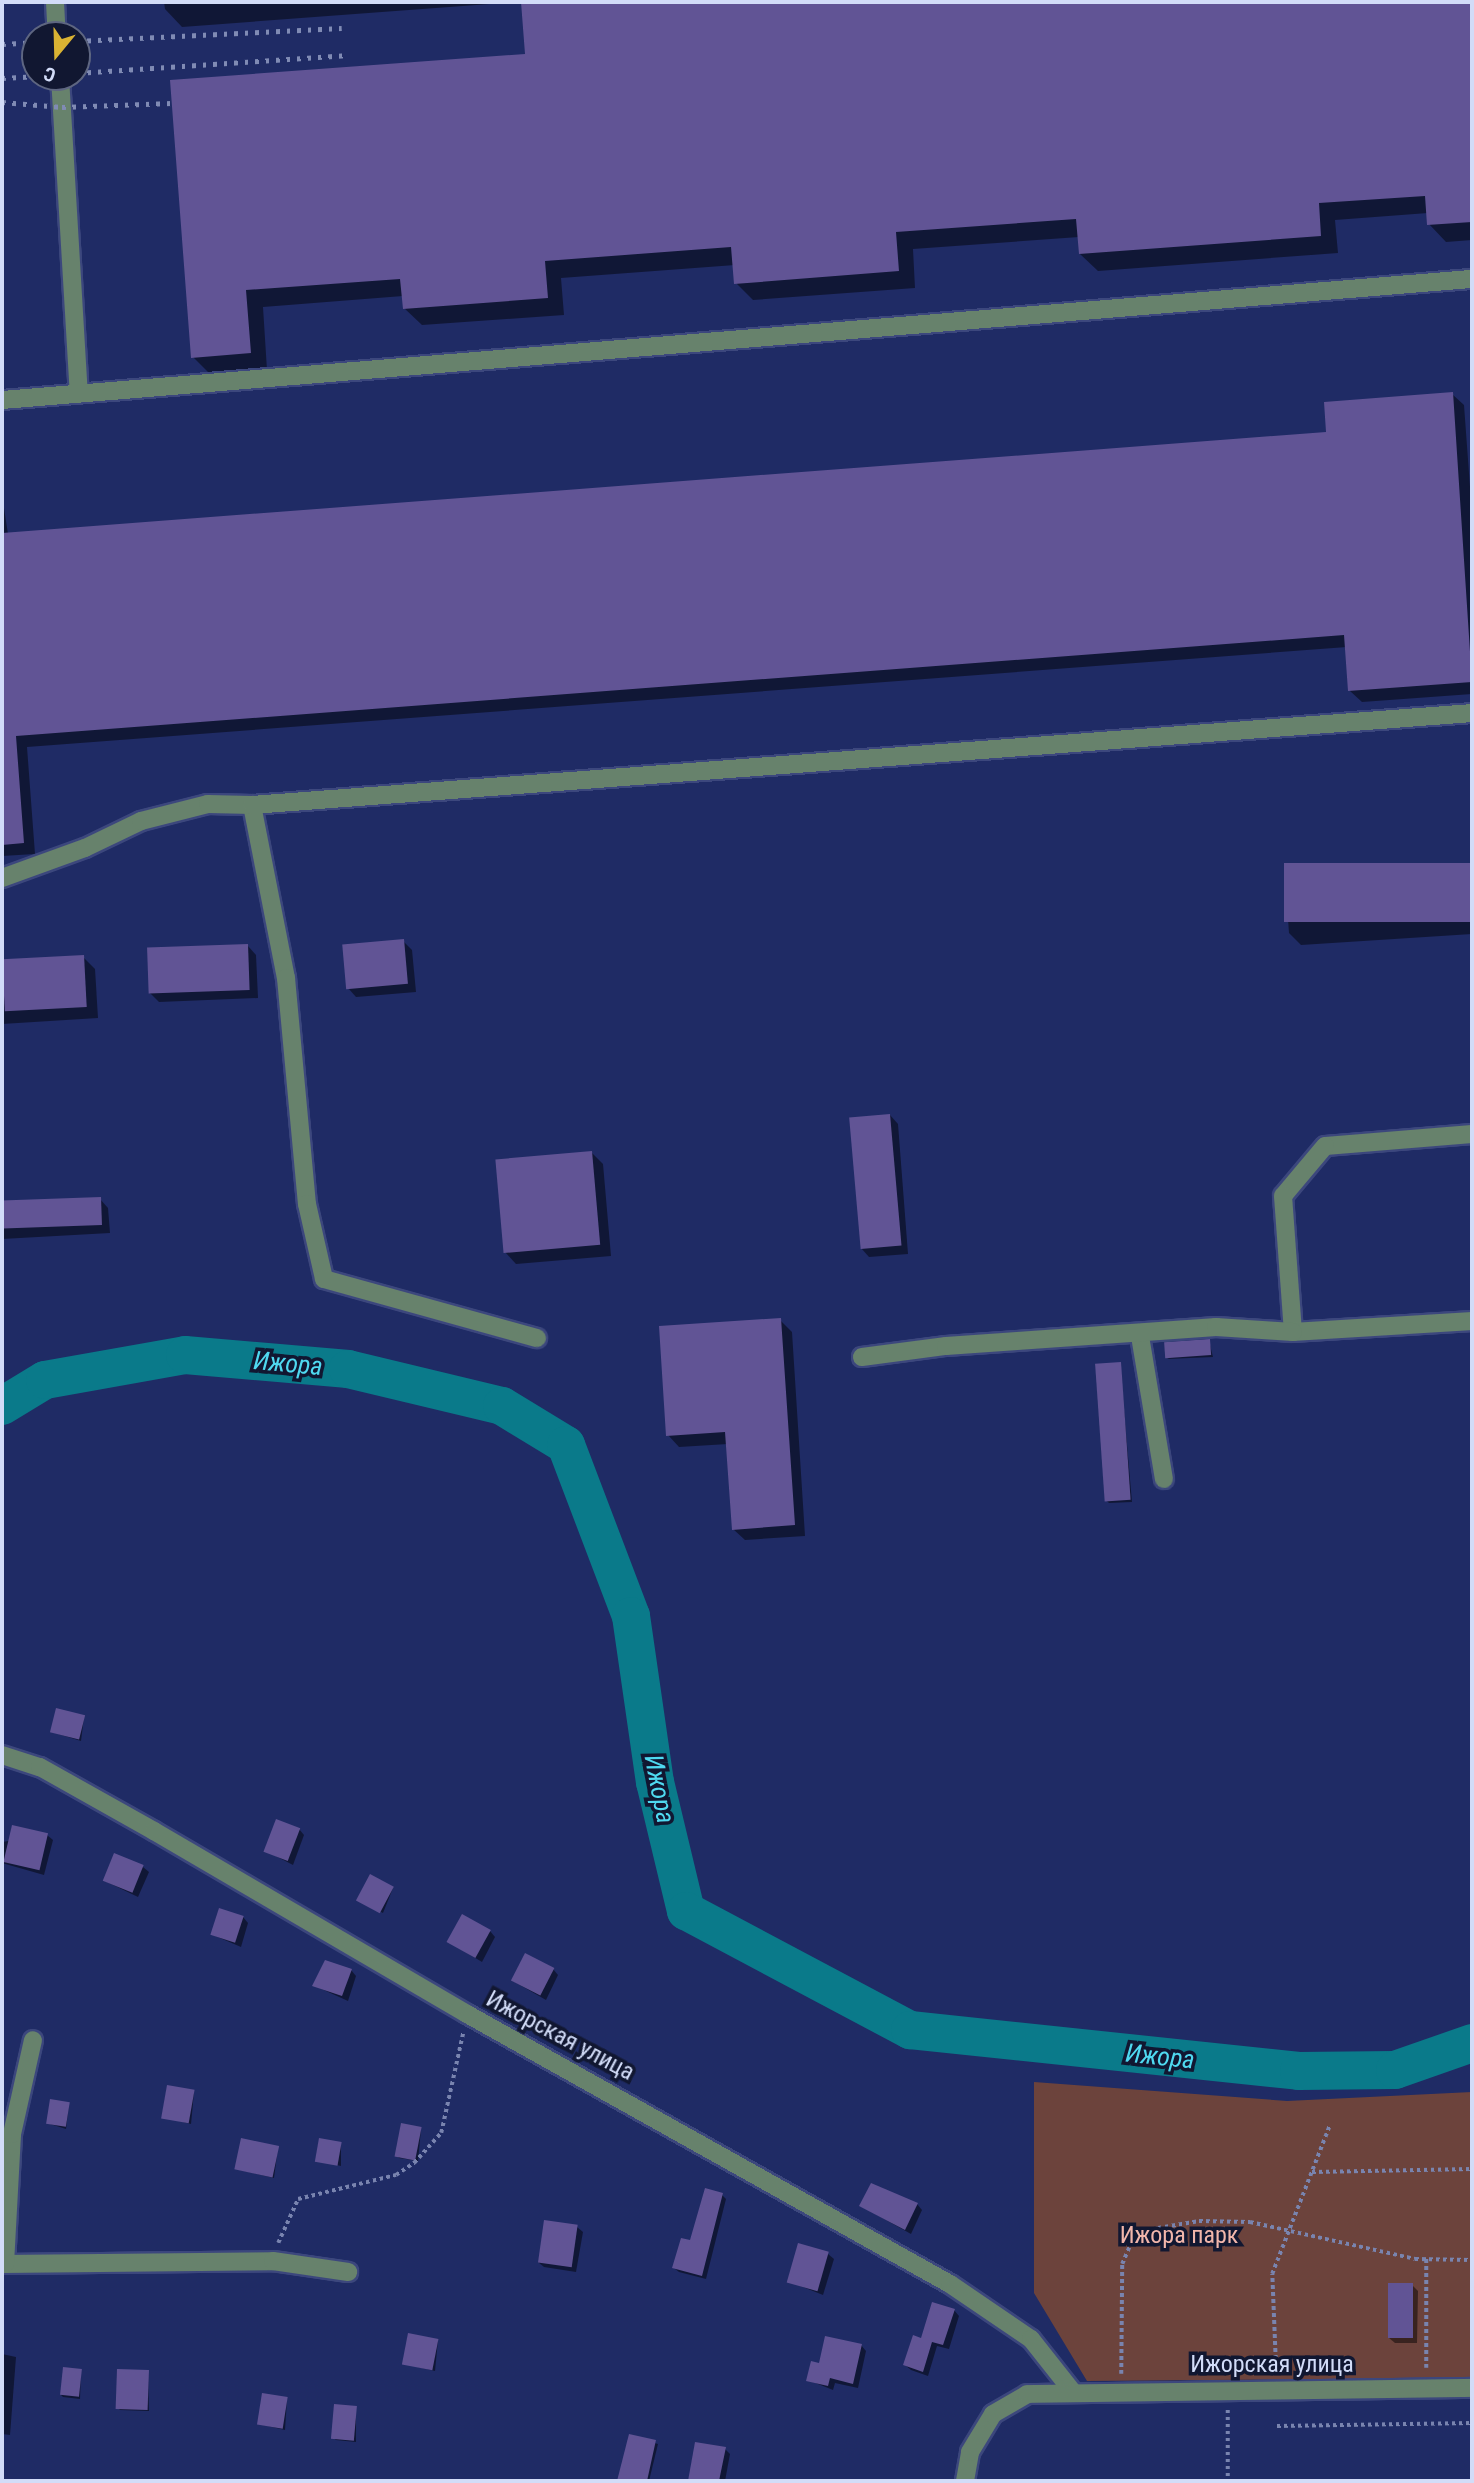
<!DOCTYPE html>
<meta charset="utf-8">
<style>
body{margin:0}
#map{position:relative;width:1474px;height:2483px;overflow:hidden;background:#1f2b65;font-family:"Roboto Condensed",sans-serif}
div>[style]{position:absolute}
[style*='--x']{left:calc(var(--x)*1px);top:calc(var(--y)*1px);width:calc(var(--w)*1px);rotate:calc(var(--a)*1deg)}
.green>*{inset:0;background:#6c433c}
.shadow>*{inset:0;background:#0007}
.river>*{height:38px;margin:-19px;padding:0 19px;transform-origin:19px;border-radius:19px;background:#0a7a8a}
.building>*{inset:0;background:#615495;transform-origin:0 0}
.path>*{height:3.5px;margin-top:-1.75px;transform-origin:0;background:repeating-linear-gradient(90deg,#7984af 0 3.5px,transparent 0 7px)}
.roads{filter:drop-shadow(2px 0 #3c477d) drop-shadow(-2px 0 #3c477d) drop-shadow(0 2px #3c477d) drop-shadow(0 -2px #3c477d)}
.minor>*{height:18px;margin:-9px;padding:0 9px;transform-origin:9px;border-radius:9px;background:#67826c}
.rail>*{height:5px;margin-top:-2.5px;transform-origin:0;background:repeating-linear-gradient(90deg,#808bb4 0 3.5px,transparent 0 10.5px)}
span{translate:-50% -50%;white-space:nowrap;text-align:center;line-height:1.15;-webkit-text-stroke:7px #111731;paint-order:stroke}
.street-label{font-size:24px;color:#d2dcf8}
.park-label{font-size:24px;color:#f2b6ab}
.water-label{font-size:26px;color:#4fd9f0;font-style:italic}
.frame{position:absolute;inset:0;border:4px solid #d2dcf8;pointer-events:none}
.north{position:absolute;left:21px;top:21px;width:70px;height:70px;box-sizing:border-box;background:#111731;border:2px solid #5e6681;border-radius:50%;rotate:199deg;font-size:19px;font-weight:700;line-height:28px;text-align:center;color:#d2dcf8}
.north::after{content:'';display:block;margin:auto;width:24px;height:32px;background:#dab333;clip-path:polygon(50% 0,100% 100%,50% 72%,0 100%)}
</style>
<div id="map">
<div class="green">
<i style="clip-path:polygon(1034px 2082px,1287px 2101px,1472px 2092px,1472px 2378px,1087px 2381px,1034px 2293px)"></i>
</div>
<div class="shadow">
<i style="clip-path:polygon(164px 2px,515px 2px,182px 27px,165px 9px)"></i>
<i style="clip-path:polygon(523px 2px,1472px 2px,1472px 240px,1446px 242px,1429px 224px,1428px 213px,1335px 220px,1338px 253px,1098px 271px,1080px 254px,1079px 237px,913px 249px,915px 288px,753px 300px,736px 283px,735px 265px,561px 278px,564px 315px,422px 325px,404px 308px,403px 296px,263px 307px,267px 370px,210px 374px,193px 357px,172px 81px,527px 55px)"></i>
<i style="clip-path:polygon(1452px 394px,1464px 405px,1472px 514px,1472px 694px,1362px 702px,1350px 691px,1347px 647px,27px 747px,35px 854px,2px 856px,2px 495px,8px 534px,1328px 434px)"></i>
<i style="clip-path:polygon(1472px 865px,1472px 934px,1301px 945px,1289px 933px,1285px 878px)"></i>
<i style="clip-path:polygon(403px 941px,412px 950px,416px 992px,356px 997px,348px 988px)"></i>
<i style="clip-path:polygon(248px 946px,256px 955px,258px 998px,159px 1002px,150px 993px)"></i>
<i style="clip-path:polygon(83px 957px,95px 969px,98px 1018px,2px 1024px,2px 962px)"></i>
<i style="clip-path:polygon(890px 1115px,898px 1124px,908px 1254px,869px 1257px,861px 1248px)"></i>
<i style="clip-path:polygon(592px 1153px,603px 1164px,611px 1256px,516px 1264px,505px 1252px)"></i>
<i style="clip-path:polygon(100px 1199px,108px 1208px,110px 1233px,2px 1239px,2px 1205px)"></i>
<i style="clip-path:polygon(780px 1320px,792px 1332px,805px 1536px,745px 1540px,733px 1529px,728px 1444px,679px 1447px,668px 1435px)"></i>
<i style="clip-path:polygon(1209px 1341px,1213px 1357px,1167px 1359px)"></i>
<i style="clip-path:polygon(1120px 1364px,1132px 1502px,1109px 1503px,1107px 1501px)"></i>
<i style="clip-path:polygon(84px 1717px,81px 1741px,52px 1732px)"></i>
<i style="clip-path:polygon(299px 1829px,304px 1835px,293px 1865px,266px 1851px)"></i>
<i style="clip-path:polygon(47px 1835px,53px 1840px,44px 1875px,2px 1863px,2px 1842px)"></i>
<i style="clip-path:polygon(143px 1867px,149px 1872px,138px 1897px,105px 1881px)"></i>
<i style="clip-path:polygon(393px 1888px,383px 1913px,361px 1902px)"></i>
<i style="clip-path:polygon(243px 1917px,248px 1923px,241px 1947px,213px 1935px)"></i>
<i style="clip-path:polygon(490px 1931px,495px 1937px,482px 1962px,449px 1942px)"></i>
<i style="clip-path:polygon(553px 1969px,558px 1975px,546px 2000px,513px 1981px)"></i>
<i style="clip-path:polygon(351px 1970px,356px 1976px,348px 2001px,315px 1986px)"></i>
<i style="clip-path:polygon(194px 2092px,191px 2124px,163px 2117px)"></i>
<i style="clip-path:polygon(69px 2104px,66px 2129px,47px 2123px)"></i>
<i style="clip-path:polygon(421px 2129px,418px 2161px,399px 2158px,397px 2155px)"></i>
<i style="clip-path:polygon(341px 2143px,341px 2166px,318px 2161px)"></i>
<i style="clip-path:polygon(278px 2148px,274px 2178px,236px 2169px)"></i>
<i style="clip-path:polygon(722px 2195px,726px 2199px,706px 2279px,679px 2272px,674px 2268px)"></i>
<i style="clip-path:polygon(917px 2204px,922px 2210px,911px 2234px,861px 2206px)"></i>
<i style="clip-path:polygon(577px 2227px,583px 2232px,576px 2272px,544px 2267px,538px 2262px)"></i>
<i style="clip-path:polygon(828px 2254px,834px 2259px,823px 2295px,788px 2281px)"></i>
<i style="clip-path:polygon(1412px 2285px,1418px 2291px,1417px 2343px,1395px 2343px,1389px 2338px)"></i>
<i style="clip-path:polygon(954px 2310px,959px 2316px,949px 2349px,937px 2346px,928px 2376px,911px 2370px,905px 2365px,922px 2340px)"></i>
<i style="clip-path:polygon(438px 2340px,435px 2371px,405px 2364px)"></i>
<i style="clip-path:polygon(861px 2345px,866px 2351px,858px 2388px,835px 2383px,833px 2390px,808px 2380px,820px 2365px)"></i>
<i style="clip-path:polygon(2px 2354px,16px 2357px,10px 2435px,2px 2434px)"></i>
<i style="clip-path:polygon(81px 2371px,80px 2399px,63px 2397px,61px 2395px)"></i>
<i style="clip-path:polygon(148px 2372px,149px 2411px,120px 2410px,118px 2408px)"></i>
<i style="clip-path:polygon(287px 2399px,285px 2430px,259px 2424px)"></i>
<i style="clip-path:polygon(356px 2408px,356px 2442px,336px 2440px,333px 2438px)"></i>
<i style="clip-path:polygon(630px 2436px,658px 2444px,649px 2481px,619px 2481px)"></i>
<i style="clip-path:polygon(696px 2444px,725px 2449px,730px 2454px,725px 2481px,689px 2481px)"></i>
</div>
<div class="river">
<i style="--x:2;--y:1406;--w:50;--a:-31.2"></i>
<i style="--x:45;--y:1380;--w:142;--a:-10.1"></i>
<i style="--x:185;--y:1355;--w:164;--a:4.9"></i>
<i style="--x:348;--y:1369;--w:158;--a:13.5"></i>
<i style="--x:502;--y:1406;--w:75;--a:31.4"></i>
<i style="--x:566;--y:1445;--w:183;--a:69.2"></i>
<i style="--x:631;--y:1616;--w:168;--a:81.8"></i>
<i style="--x:655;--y:1782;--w:133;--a:76.5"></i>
<i style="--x:686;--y:1911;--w:254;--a:28"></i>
<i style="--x:910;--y:2030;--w:391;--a:6"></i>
<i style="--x:1299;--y:2071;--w:96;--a:-0.6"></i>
<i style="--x:1395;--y:2070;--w:82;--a:-19.3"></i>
</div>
<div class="building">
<i style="clip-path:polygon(521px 2px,1472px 2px,1472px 222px,1427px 225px,1425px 196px,1319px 203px,1321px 236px,1079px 254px,1076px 219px,896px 232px,899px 271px,734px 284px,731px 247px,545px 261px,548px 298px,403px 309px,400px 279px,246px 290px,251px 353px,191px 358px,170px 80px,525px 54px)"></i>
<i style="clip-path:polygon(1453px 392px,1472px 682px,1348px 691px,1344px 635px,16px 736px,24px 843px,2px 845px,2px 533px,1326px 432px,1324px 402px)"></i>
<i style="left:1472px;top:863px;width:59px;height:188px;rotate:90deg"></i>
<i style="left:404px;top:939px;width:45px;height:62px;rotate:85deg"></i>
<i style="left:248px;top:944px;width:46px;height:101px;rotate:88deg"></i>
<i style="left:84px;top:955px;width:52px;height:82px;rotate:87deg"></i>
<i style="left:890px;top:1114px;width:132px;height:41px;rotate:85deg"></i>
<i style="left:592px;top:1151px;width:94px;height:97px;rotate:85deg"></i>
<i style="left:101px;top:1197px;width:28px;height:99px;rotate:88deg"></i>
<i style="clip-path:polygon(781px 1318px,795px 1525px,732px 1530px,725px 1432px,666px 1436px,659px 1326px)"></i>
<i style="left:1210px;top:1339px;width:16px;height:46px;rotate:86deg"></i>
<i style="left:1121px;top:1362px;width:138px;height:26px;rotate:86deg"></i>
<i style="left:56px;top:1708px;width:30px;height:25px;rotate:14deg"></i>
<i style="left:276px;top:1819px;width:26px;height:35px;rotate:21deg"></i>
<i style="left:12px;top:1825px;width:37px;height:38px;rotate:13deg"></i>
<i style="left:114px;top:1853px;width:32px;height:30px;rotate:22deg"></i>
<i style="left:370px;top:1874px;width:27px;height:30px;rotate:28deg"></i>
<i style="left:219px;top:1908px;width:26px;height:28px;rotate:18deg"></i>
<i style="left:462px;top:1914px;width:33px;height:32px;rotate:29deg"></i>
<i style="left:525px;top:1953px;width:33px;height:31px;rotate:27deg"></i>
<i style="clip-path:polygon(325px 1960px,352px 1969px,342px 1996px,312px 1986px)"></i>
<i style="left:167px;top:2085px;width:28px;height:34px;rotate:10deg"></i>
<i style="left:50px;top:2099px;width:20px;height:25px;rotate:9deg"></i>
<i style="left:401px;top:2123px;width:21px;height:34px;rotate:11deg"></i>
<i style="left:241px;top:2138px;width:39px;height:32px;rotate:12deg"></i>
<i style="left:319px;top:2138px;width:23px;height:24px;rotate:10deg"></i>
<i style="clip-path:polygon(871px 2183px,918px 2203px,905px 2230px,859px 2206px)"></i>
<i style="clip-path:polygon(705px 2188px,723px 2193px,702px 2276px,672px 2268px,681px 2238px,690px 2240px)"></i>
<i style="left:544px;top:2220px;width:34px;height:43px;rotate:8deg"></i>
<i style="left:798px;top:2243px;width:32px;height:41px;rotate:16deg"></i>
<i style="left:1388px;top:2283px;width:25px;height:55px"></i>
<i style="clip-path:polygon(932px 2302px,955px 2309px,943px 2345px,932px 2342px,923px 2372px,903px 2365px,913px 2335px,921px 2338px)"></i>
<i style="left:408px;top:2333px;width:31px;height:32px;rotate:11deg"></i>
<i style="clip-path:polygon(825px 2336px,862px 2344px,853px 2384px,830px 2378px,828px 2386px,806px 2381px,811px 2361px,819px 2363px)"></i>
<i style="left:63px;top:2367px;width:19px;height:28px;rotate:6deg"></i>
<i style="left:117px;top:2369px;width:32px;height:40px;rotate:2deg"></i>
<i style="left:262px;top:2393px;width:26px;height:32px;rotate:9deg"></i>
<i style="left:334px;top:2404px;width:23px;height:35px;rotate:5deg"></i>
<i style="clip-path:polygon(629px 2434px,656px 2440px,647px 2481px,617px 2481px)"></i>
<i style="clip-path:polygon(695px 2442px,726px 2447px,719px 2481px,688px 2481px)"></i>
</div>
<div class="path">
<i style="--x:1312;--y:2172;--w:160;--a:-1.1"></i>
<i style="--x:278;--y:2243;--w:48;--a:-65.6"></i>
<i style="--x:298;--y:2199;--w:101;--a:-13.8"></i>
<i style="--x:396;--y:2175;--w:22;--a:-34"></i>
<i style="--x:414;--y:2163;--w:40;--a:-48"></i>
<i style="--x:441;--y:2133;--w:102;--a:-77.6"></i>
<i style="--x:1426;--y:2368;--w:109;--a:-90"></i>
<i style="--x:1276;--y:2373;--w:99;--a:-92.3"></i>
<i style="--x:1272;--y:2274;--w:158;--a:-68.8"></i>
<i style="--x:1121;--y:2374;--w:110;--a:-89.5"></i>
<i style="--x:1122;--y:2264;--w:23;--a:-67"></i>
<i style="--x:1131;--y:2243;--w:31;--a:-29"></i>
<i style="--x:1158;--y:2228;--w:42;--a:-9.7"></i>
<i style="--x:1199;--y:2221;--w:51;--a:1.1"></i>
<i style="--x:1250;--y:2222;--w:169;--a:12.6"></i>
<i style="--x:1415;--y:2259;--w:57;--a:1"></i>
<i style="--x:1228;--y:2410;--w:71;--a:90"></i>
<i style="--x:1277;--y:2426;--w:195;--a:-0.9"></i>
</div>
<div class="roads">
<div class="minor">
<i style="--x:55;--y:2;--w:33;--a:87"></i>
<i style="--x:60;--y:77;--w:317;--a:86.6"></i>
<i style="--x:2;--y:400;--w:1475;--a:-4.71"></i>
<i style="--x:252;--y:805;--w:176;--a:78.9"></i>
<i style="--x:286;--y:978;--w:227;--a:84.7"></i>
<i style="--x:307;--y:1204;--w:77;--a:77.2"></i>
<i style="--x:324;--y:1279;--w:221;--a:15.5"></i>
<i style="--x:2;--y:878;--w:88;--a:-19.9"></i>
<i style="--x:85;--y:848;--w:62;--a:-25.7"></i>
<i style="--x:141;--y:821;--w:69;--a:-14.2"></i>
<i style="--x:208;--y:804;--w:44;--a:1.3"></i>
<i style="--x:252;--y:805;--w:1223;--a:-4.31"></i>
<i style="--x:1472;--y:1134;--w:147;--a:175.3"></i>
<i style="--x:1325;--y:1146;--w:65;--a:130"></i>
<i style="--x:1283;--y:1196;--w:136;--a:85.8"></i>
<i style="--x:1293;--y:1332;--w:179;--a:-3.5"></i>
<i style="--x:1140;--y:1336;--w:145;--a:80.5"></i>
<i style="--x:862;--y:1357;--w:85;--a:-7.5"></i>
<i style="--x:946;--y:1346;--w:271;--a:-4"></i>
<i style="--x:1216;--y:1327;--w:77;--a:3.7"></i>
<i style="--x:2;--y:1755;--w:40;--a:18"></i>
<i style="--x:40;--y:1767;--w:131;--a:29.3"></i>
<i style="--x:154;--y:1831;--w:363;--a:30.3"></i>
<i style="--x:467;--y:2014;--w:553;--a:29.21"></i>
<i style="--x:950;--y:2284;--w:98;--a:34.2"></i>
<i style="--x:1031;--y:2339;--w:66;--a:51.7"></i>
<i style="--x:2;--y:2264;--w:271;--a:-0.6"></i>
<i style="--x:273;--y:2261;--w:76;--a:8.3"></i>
<i style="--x:5;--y:2264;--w:130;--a:-86.9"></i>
<i style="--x:12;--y:2134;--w:96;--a:-77.4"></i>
<i style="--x:965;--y:2481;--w:29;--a:-80"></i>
<i style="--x:970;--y:2452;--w:44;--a:-58.8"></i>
<i style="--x:993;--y:2414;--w:39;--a:-30"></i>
<i style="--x:1027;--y:2394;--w:445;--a:-0.8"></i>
</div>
</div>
<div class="rail">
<i style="--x:77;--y:41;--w:265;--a:-2.8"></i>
<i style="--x:2;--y:44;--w:33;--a:-3"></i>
<i style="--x:77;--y:73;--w:269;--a:-3.8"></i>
<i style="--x:2;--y:78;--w:33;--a:-3"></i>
<i style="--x:2;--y:102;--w:60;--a:4.8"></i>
<i style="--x:62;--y:107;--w:110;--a:-2.1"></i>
</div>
<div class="street-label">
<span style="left:560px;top:2036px;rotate:28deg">Ижорская улица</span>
<span style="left:1272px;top:2365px">Ижорская улица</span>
</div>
<div class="park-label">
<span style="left:1179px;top:2236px">Ижора парк</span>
</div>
<div class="water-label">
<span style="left:288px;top:1364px;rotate:5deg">Ижора</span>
<span style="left:659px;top:1789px;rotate:79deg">Ижора</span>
<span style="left:1160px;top:2057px;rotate:6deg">Ижора</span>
</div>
<div class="frame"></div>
<div class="north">С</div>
</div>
